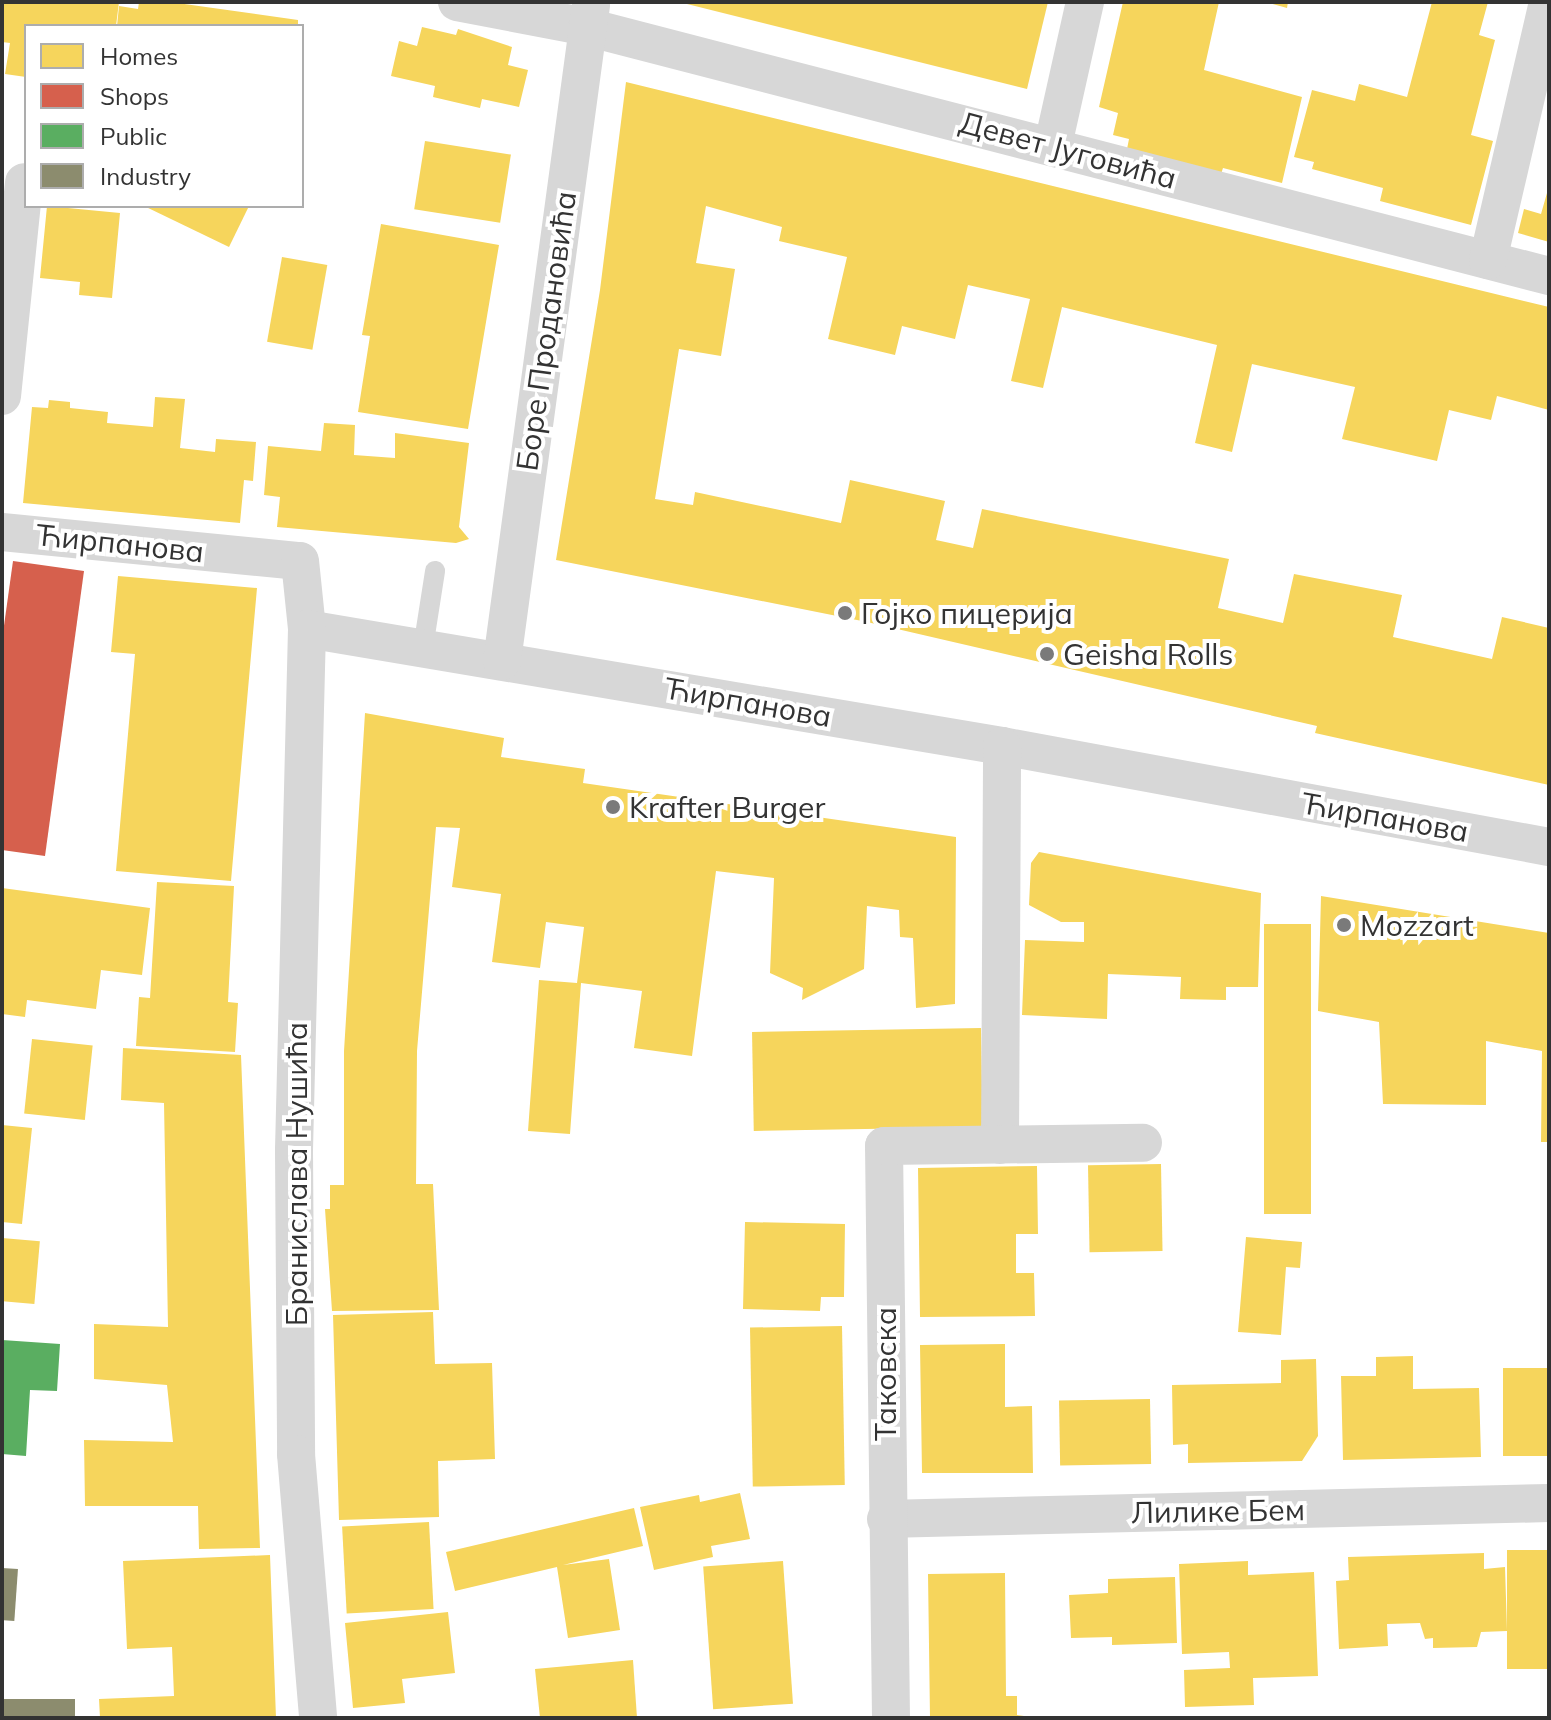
<!DOCTYPE html>
<meta charset="utf-8">
<style>
body{margin:0}
#map{position:relative;width:1551px;height:1720px;overflow:hidden;background:#fff;font-family:Mulish,sans-serif}
div>[style]{position:absolute}
[style*='--x']{left:calc(var(--x)*1px);top:calc(var(--y)*1px);width:calc(var(--w)*1px);rotate:calc(var(--a)*1deg)}
.homes>*{inset:0;background:#f6d55c;transform-origin:0 0}
.shops>*{inset:0;background:#d6604d}
.public>*{inset:0;background:#5aae61}
.industry>*{inset:0;background:#8c8c6e;transform-origin:0 0}
.service>*{height:20px;margin:-10px;padding:0 10px;transform-origin:10px;border-radius:10px;background:#d7d7d7}
.minor>*{height:38px;margin:-19px;padding:0 19px;transform-origin:19px;border-radius:19px;background:#d7d7d7}
.dots>*{width:22px;height:22px;translate:-50% -50%;box-sizing:border-box;border:4px solid #fff;border-radius:50%}
span{translate:-50% -50%;white-space:nowrap;text-align:center;line-height:1.15;-webkit-text-stroke:8px #fff;paint-order:stroke}
.street-label{font-size:30px;color:#333}
.poi-label{font-size:30px;color:#333}
.left{translate:0 -50%;text-align:left}
.frame{position:absolute;inset:0;border:4px solid #333;pointer-events:none}
.legend{position:absolute;left:24px;top:24px;width:280px;height:184px;box-sizing:border-box;background:#fff;border:2px solid #adadad;margin:0;padding:10px 14px;list-style:none;font-size:24px;color:#333}
.legend li{display:flex;align-items:center;gap:16px;height:40px}
.legend b{width:40px;border:2px solid #adadad}
</style>
<div id="map">
<div class="homes">
<i style="clip-path:polygon(2px 2px,119px 2px,116px 26px,26px 26px,26px 77px,5px 74px,10px 43px,2px 42px)"></i>
<i style="clip-path:polygon(139px 2px,170px 2px,298px 20px,298px 26px,117px 26px,119px 6px,138px 9px)"></i>
<i style="clip-path:polygon(679px 2px,1048px 2px,1027px 89px)"></i>
<i style="clip-path:polygon(1123px 2px,1219px 2px,1204px 70px,1302px 97px,1282px 183px,1223px 168px,1221px 174px,1127px 149px,1129px 139px,1113px 135px,1118px 113px,1099px 107px)"></i>
<i style="clip-path:polygon(1266px 2px,1288px 2px,1287px 8px)"></i>
<i style="clip-path:polygon(1432px 2px,1488px 2px,1479px 35px,1495px 40px,1471px 135px,1493px 141px,1471px 225px,1380px 201px,1383px 188px,1312px 169px,1314px 162px,1294px 157px,1312px 90px,1355px 101px,1359px 84px,1407px 97px)"></i>
<i style="clip-path:polygon(422px 27px,456px 35px,458px 29px,512px 47px,508px 65px,528px 70px,519px 107px,482px 99px,480px 108px,433px 97px,435px 86px,391px 76px,399px 41px,417px 46px)"></i>
<i style="clip-path:polygon(626px 82px,1549px 307px,1549px 410px,1497px 396px,1491px 420px,1449px 410px,1437px 461px,1342px 439px,1355px 387px,1252px 364px,1232px 452px,1195px 443px,1217px 345px,1062px 307px,1043px 388px,1011px 381px,1030px 299px,968px 285px,955px 339px,902px 326px,895px 355px,828px 339px,847px 257px,779px 241px,782px 227px,706px 206px,696px 263px,735px 269px,721px 356px,679px 349px,655px 499px,693px 505px,695px 492px,841px 523px,850px 480px,945px 501px,936px 540px,973px 548px,982px 509px,1229px 559px,1218px 608px,1283px 623px,1294px 574px,1402px 595px,1393px 637px,1492px 659px,1502px 617px,1549px 628px,1549px 785px,1315px 733px,1317px 726px,867px 622px,556px 560px,600px 290px)"></i>
<i style="left:425px;top:141px;width:87px;height:69px;rotate:9deg"></i>
<i style="clip-path:polygon(1549px 186px,1549px 242px,1518px 233px,1524px 209px,1541px 214px)"></i>
<i style="clip-path:polygon(47px 206px,120px 213px,112px 298px,79px 295px,80px 282px,40px 278px)"></i>
<i style="clip-path:polygon(144px 206px,249px 206px,229px 247px)"></i>
<i style="clip-path:polygon(381px 224px,499px 245px,468px 429px,358px 412px,370px 336px,362px 335px)"></i>
<i style="left:282px;top:257px;width:46px;height:86px;rotate:10deg"></i>
<i style="clip-path:polygon(155px 397px,185px 399px,180px 448px,215px 452px,216px 439px,256px 442px,253px 481px,244px 480px,240px 523px,23px 503px,32px 407px,48px 408px,49px 400px,70px 402px,70px 408px,108px 412px,107px 423px,153px 427px)"></i>
<i style="clip-path:polygon(324px 423px,355px 425px,354px 455px,395px 458px,395px 433px,469px 443px,459px 527px,469px 539px,456px 543px,277px 527px,280px 497px,264px 495px,268px 446px,321px 451px)"></i>
<i style="clip-path:polygon(118px 576px,257px 588px,231px 881px,116px 871px,135px 654px,111px 652px)"></i>
<i style="clip-path:polygon(365px 713px,504px 738px,501px 757px,585px 769px,583px 783px,956px 837px,955px 1004px,916px 1008px,913px 938px,900px 937px,899px 910px,867px 906px,864px 969px,802px 1000px,803px 988px,770px 973px,774px 878px,716px 871px,692px 1056px,634px 1048px,642px 991px,581px 983px,570px 1134px,528px 1131px,539px 980px,577px 983px,584px 927px,546px 922px,540px 968px,492px 962px,501px 894px,452px 887px,460px 828px,436px 827px,417px 1051px,416px 1184px,433px 1184px,439px 1310px,332px 1311px,325px 1209px,330px 1209px,330px 1185px,344px 1185px,344px 1051px)"></i>
<i style="clip-path:polygon(1039px 852px,1261px 893px,1258px 987px,1226px 987px,1226px 1000px,1180px 999px,1181px 977px,1108px 974px,1107px 1019px,1022px 1015px,1025px 940px,1084px 942px,1084px 922px,1061px 922px,1029px 905px,1031px 863px)"></i>
<i style="clip-path:polygon(157px 882px,234px 886px,228px 1002px,238px 1003px,235px 1052px,136px 1046px,139px 997px,150px 998px)"></i>
<i style="clip-path:polygon(2px 888px,150px 908px,142px 975px,101px 970px,96px 1009px,27px 1000px,25px 1017px,2px 1014px)"></i>
<i style="clip-path:polygon(1321px 896px,1549px 933px,1549px 1142px,1541px 1142px,1542px 1051px,1486px 1041px,1486px 1105px,1383px 1104px,1379px 1022px,1318px 1011px)"></i>
<i style="left:1264px;top:924px;width:47px;height:290px"></i>
<i style="left:981px;top:1028px;width:99px;height:229px;rotate:89deg"></i>
<i style="left:32px;top:1039px;width:61px;height:75px;rotate:6deg"></i>
<i style="clip-path:polygon(123px 1048px,241px 1055px,260px 1548px,199px 1549px,198px 1506px,85px 1506px,84px 1440px,173px 1442px,167px 1385px,94px 1379px,94px 1324px,168px 1327px,164px 1103px,121px 1100px)"></i>
<i style="clip-path:polygon(2px 1125px,32px 1128px,22px 1224px,2px 1222px)"></i>
<i style="left:1161px;top:1164px;width:87px;height:73px;rotate:89deg"></i>
<i style="clip-path:polygon(1037px 1166px,1038px 1234px,1016px 1234px,1016px 1273px,1034px 1273px,1035px 1316px,920px 1317px,918px 1168px)"></i>
<i style="clip-path:polygon(745px 1222px,845px 1224px,844px 1297px,821px 1297px,820px 1311px,743px 1309px)"></i>
<i style="clip-path:polygon(1246px 1237px,1302px 1242px,1300px 1268px,1286px 1267px,1281px 1335px,1238px 1332px)"></i>
<i style="left:2px;top:1238px;width:38px;height:63px;rotate:5deg"></i>
<i style="clip-path:polygon(433px 1312px,435px 1364px,492px 1363px,495px 1459px,438px 1461px,439px 1517px,339px 1520px,333px 1315px)"></i>
<i style="left:842px;top:1326px;width:159px;height:92px;rotate:89deg"></i>
<i style="clip-path:polygon(1005px 1344px,1005px 1407px,1032px 1406px,1033px 1473px,922px 1473px,920px 1345px)"></i>
<i style="clip-path:polygon(1413px 1356px,1413px 1389px,1479px 1388px,1481px 1457px,1343px 1460px,1341px 1376px,1376px 1376px,1376px 1357px)"></i>
<i style="clip-path:polygon(1316px 1359px,1318px 1436px,1302px 1461px,1188px 1463px,1188px 1444px,1173px 1445px,1172px 1385px,1281px 1383px,1281px 1360px)"></i>
<i style="left:1549px;top:1368px;width:88px;height:46px;rotate:90deg"></i>
<i style="left:1150px;top:1399px;width:65px;height:91px;rotate:89deg"></i>
<i style="clip-path:polygon(740px 1493px,750px 1539px,711px 1546px,713px 1557px,654px 1570px,640px 1507px,699px 1495px,700px 1502px)"></i>
<i style="clip-path:polygon(634px 1508px,643px 1546px,563px 1565px,609px 1559px,620px 1630px,568px 1638px,557px 1567px,455px 1591px,446px 1552px)"></i>
<i style="left:429px;top:1522px;width:87px;height:87px;rotate:87deg"></i>
<i style="left:1549px;top:1550px;width:119px;height:42px;rotate:90deg"></i>
<i style="clip-path:polygon(1484px 1553px,1484px 1569px,1505px 1567px,1507px 1631px,1481px 1632px,1477px 1647px,1433px 1648px,1433px 1638px,1425px 1639px,1420px 1623px,1387px 1624px,1388px 1646px,1339px 1649px,1336px 1581px,1349px 1580px,1348px 1557px)"></i>
<i style="clip-path:polygon(270px 1555px,276px 1718px,100px 1718px,99px 1699px,174px 1696px,172px 1647px,127px 1649px,123px 1561px)"></i>
<i style="left:783px;top:1561px;width:143px;height:80px;rotate:86deg"></i>
<i style="clip-path:polygon(1248px 1561px,1248px 1575px,1314px 1572px,1318px 1676px,1253px 1678px,1254px 1705px,1185px 1707px,1184px 1670px,1230px 1668px,1229px 1652px,1182px 1654px,1179px 1564px)"></i>
<i style="clip-path:polygon(1005px 1573px,1006px 1696px,1017px 1696px,1017px 1715px,1038px 1718px,930px 1718px,928px 1574px)"></i>
<i style="clip-path:polygon(1175px 1577px,1177px 1643px,1112px 1645px,1112px 1637px,1071px 1638px,1069px 1595px,1108px 1593px,1108px 1579px)"></i>
<i style="clip-path:polygon(448px 1612px,455px 1673px,402px 1679px,405px 1703px,353px 1708px,345px 1623px)"></i>
<i style="clip-path:polygon(633px 1660px,637px 1718px,540px 1718px,535px 1669px)"></i>
</div>
<div class="shops">
<i style="clip-path:polygon(13px 561px,84px 571px,45px 856px,2px 850px,2px 640px)"></i>
</div>
<div class="public">
<i style="clip-path:polygon(2px 1340px,60px 1344px,57px 1391px,30px 1390px,26px 1456px,2px 1454px)"></i>
</div>
<div class="industry">
<i style="left:2px;top:1568px;width:16px;height:52px;rotate:4deg"></i>
<i style="left:75px;top:1699px;width:19px;height:73px;rotate:90deg"></i>
</div>
<div class="service">
<i style="--x:423;--y:648;--w:78;--a:-81.1"></i>
</div>
<div class="minor">
<i style="--x:457;--y:2;--w:132;--a:10.9"></i>
<i style="--x:587;--y:27;--w:994;--a:14.51"></i>
<i style="--x:1053;--y:145;--w:147;--a:-77.4"></i>
<i style="--x:1488;--y:260;--w:265;--a:-76.9"></i>
<i style="--x:2;--y:396;--w:215;--a:-84.1"></i>
<i style="--x:2;--y:532;--w:299;--a:5.6"></i>
<i style="--x:300;--y:561;--w:68;--a:84.1"></i>
<i style="--x:307;--y:629;--w:705;--a:9.56"></i>
<i style="--x:1002;--y:746;--w:556;--a:10.46"></i>
<i style="--x:307;--y:629;--w:522;--a:91.43"></i>
<i style="--x:294;--y:1151;--w:303;--a:89.6"></i>
<i style="--x:296;--y:1454;--w:265;--a:85.2"></i>
<i style="--x:502;--y:661;--w:662;--a:-82.27"></i>
<i style="--x:1000;--y:1145;--w:399;--a:-89.7"></i>
<i style="--x:886;--y:1519;--w:663;--a:-1.38"></i>
<i style="--x:891;--y:1718;--w:572;--a:-90.7"></i>
<i style="--x:884;--y:1146;--w:259;--a:-0.7"></i>
</div>
<div class="dots">
<i style="left:845px;top:613px;background:#7a7a7a"></i>
<i style="left:1047px;top:654px;background:#7a7a7a"></i>
<i style="left:613px;top:807px;background:#7a7a7a"></i>
<i style="left:1344px;top:925px;background:#7a7a7a"></i>
</div>
<div class="street-label">
<span style="left:1068px;top:150px;rotate:15deg">Девет Југовића</span>
<span style="left:546px;top:331px;rotate:-82deg">Боре Продановића</span>
<span style="left:120px;top:543px;rotate:6deg">Ћирпанова</span>
<span style="left:748px;top:702px;rotate:10deg">Ћирпанова</span>
<span style="left:1385px;top:817px;rotate:10deg">Ћирпанова</span>
<span style="left:296px;top:1174px;rotate:-90deg">Бранислава Нушића</span>
<span style="left:885px;top:1374px;rotate:-90deg">Таковска</span>
<span style="left:1218px;top:1511px;rotate:-1deg">Лилике Бем</span>
</div>
<div class="poi-label">
<span class="left" style="left:861px;top:613px">Гојко пицерија</span>
<span class="left" style="left:1063px;top:654px">Geisha Rolls</span>
<span class="left" style="left:629px;top:807px">Krafter Burger</span>
<span class="left" style="left:1360px;top:925px">Mozzart</span>
</div>
<div class="frame"></div>
<ul class="legend">
<li><b style="height:22px;background:#f6d55c"></b>Homes</li>
<li><b style="height:22px;background:#d6604d"></b>Shops</li>
<li><b style="height:22px;background:#5aae61"></b>Public</li>
<li><b style="height:22px;background:#8c8c6e"></b>Industry</li>
</ul>
</div>
